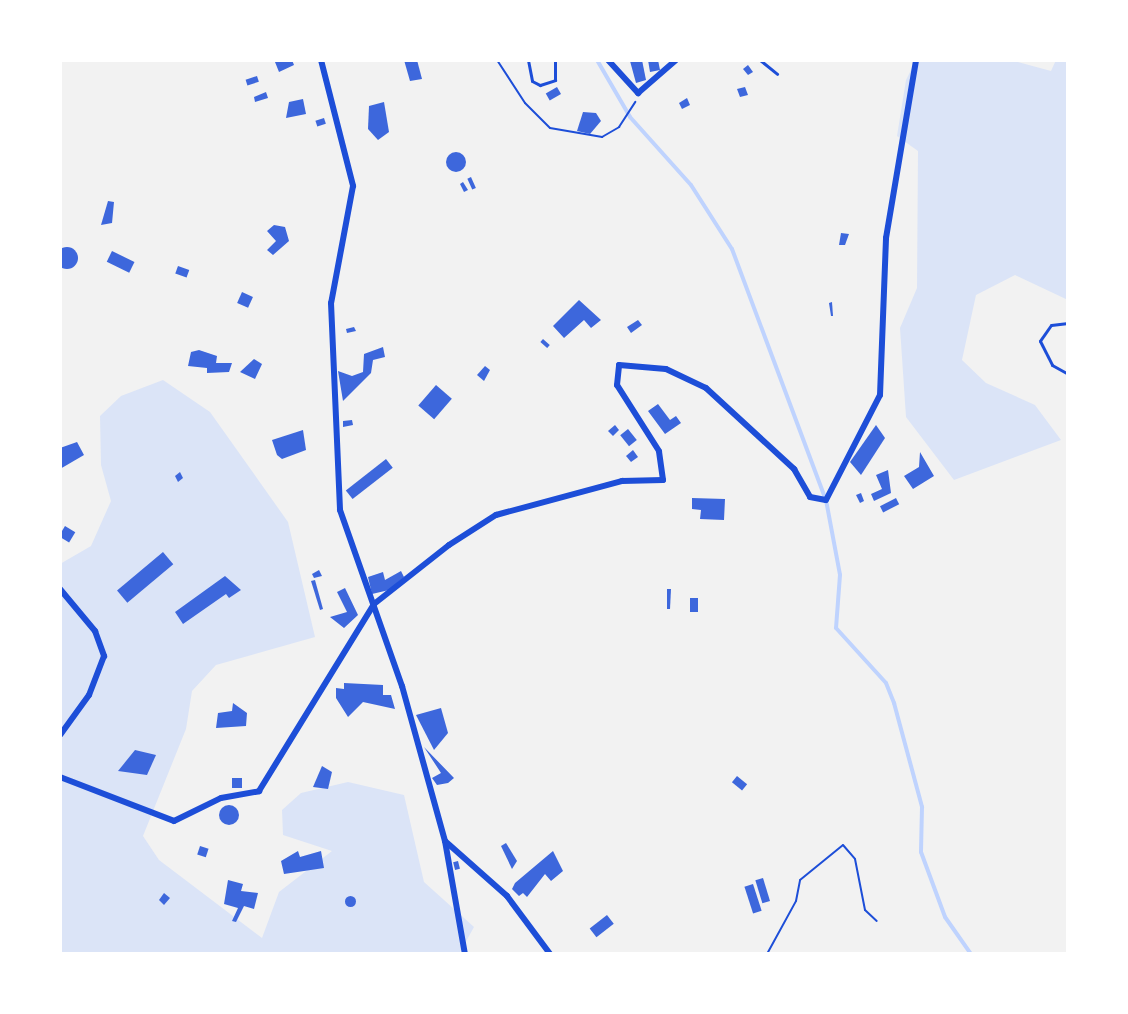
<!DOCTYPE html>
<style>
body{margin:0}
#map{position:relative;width:1128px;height:1014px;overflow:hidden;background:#f2f2f2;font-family:Arial,sans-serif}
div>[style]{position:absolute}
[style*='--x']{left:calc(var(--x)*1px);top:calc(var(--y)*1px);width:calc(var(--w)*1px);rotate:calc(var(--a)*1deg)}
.green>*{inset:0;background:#dbe4f7}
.stream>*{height:4px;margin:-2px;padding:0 2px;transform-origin:2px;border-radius:2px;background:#bfd3fe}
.building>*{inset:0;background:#3d67dc;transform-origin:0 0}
.round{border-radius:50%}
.path>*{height:2px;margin:-1px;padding:0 1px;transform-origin:1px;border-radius:1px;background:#1d4ed8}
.service>*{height:3px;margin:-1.5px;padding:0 1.5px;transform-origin:1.5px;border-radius:1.5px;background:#1d4ed8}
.minor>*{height:6px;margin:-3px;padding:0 3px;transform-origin:3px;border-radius:3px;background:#1d4ed8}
span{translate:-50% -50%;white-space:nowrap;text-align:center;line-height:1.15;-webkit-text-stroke:5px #fff;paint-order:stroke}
.frame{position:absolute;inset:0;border:62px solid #fff;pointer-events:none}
</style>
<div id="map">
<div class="green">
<i style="clip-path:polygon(916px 60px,1011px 60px,1051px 71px,1056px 60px,1068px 60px,1068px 300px,1015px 275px,976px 295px,962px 360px,986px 383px,1035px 405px,1061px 440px,954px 480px,906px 417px,900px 328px,917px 288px,918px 151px,897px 136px,906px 80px)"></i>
<i style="clip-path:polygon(163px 380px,210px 412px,288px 522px,315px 637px,216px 665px,192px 691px,186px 729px,143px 836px,159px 860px,262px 938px,279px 892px,332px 851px,283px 835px,282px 810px,301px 793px,348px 782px,404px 795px,424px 882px,474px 927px,459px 954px,60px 954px,60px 564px,91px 546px,111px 501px,101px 465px,100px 416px,121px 396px)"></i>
</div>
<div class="stream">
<i style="--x:597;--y:60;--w:66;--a:59.9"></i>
<i style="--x:630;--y:117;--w:91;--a:48.1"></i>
<i style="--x:691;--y:185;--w:76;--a:57.4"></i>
<i style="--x:732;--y:249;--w:268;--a:69.5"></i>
<i style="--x:826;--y:500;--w:76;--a:79.4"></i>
<i style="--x:840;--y:575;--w:53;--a:94.3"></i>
<i style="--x:836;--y:628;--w:74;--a:47.7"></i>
<i style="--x:886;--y:683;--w:22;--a:68"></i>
<i style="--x:894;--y:703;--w:108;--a:74.9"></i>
<i style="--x:922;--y:807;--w:45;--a:91.3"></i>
<i style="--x:921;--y:852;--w:69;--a:69.7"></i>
<i style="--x:945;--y:917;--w:45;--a:54.9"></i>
</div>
<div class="building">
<i style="clip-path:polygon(280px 60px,292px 60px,294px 65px,279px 72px,275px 62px)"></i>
<i style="clip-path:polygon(404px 60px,417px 60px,422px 79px,410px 81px)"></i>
<i style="clip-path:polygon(642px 60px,646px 80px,636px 83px,630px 61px)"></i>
<i style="clip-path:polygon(648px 60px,658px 60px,660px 70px,650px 72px)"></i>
<i style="clip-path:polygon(748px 65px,753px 72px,748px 75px,743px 69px)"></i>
<i style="left:257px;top:76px;width:6px;height:12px;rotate:72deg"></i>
<i style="left:557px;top:87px;width:8px;height:13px;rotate:60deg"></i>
<i style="clip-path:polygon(745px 87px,748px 95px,740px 97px,737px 89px)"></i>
<i style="clip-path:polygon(266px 92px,268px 98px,255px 102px,254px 97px)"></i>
<i style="clip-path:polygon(687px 98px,690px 105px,682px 109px,679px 103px)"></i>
<i style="clip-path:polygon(303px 99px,306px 114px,286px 118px,289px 102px)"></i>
<i style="clip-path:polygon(384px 102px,389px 132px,378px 140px,368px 129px,369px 106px)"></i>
<i style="clip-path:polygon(583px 112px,596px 113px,601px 121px,590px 134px,577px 131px)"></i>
<i style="left:324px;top:118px;width:6px;height:9px;rotate:72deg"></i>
<i class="round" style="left:446px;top:152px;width:20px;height:20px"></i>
<i style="left:471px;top:177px;width:12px;height:4px;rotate:66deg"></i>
<i style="clip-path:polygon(463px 182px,468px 190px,464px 192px,460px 184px)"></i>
<i style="clip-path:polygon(108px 201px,114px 202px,112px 223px,101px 225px)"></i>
<i style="clip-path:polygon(274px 225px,285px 227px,289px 241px,273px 255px,267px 250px,276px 241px,267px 231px)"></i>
<i style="clip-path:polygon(841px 233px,849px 234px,845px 245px,839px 245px)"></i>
<i class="round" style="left:56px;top:247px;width:22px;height:22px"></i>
<i style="left:112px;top:251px;width:25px;height:12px;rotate:26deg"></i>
<i style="left:178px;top:266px;width:12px;height:8px;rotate:20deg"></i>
<i style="left:242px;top:292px;width:12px;height:12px;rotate:24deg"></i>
<i style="clip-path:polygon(579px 300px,601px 320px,591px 328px,584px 320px,564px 338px,553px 326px)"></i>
<i style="clip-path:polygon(832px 302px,833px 316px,831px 316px,829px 303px)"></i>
<i style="clip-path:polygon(638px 320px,642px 325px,631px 333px,627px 327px)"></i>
<i style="clip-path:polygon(354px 327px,356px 331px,347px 333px,346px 329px)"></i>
<i style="left:543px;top:339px;width:9px;height:4px;rotate:41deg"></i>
<i style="clip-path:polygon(383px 347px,385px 357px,373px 360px,371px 373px,343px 401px,338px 371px,352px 376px,363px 372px,364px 354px)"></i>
<i style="clip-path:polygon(199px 350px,217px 356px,216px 363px,232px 363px,229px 372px,207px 373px,207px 368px,188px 366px,191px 352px)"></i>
<i style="clip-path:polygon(254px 359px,262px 364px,255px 379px,240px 372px)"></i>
<i style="clip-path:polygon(485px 366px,490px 370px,484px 381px,477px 375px)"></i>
<i style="left:436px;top:385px;width:21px;height:27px;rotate:41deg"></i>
<i style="clip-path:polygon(658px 404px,670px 420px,676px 416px,681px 423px,665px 434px,648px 411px)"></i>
<i style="clip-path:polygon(352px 420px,353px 425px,343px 427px,343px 421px)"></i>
<i style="clip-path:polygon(615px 425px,619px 430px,613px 436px,608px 431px)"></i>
<i style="clip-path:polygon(876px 425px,885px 438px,861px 475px,850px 462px)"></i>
<i style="left:628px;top:429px;width:14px;height:10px;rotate:51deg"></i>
<i style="clip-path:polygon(303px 430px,306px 450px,282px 459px,277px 455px,272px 440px)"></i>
<i style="clip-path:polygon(77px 442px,84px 455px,60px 469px,60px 448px)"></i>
<i style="clip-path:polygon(633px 450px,638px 457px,631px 462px,626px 456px)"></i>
<i style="clip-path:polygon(920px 452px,934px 476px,913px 489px,904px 476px,919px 467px)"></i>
<i style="left:386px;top:459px;width:11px;height:51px;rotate:52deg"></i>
<i style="clip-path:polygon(888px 470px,891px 493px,874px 501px,871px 494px,882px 489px,876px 475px)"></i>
<i style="clip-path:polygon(180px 472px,183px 478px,178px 482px,175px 476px)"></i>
<i style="clip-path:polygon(861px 493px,864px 501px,860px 503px,856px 495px)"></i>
<i style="clip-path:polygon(692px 498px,725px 499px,724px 520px,700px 519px,701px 510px,692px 509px)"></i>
<i style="left:896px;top:498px;width:7px;height:18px;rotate:63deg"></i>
<i style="left:65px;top:526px;width:12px;height:12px;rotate:31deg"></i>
<i style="left:163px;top:552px;width:16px;height:60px;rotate:50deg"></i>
<i style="clip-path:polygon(319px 570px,322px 576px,314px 578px,312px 574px)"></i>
<i style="clip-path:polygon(401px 571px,404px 577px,389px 590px,372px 594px,368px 577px,383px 572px,385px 580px)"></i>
<i style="clip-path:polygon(225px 576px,241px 590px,229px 598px,226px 594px,183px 624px,175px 612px)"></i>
<i style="clip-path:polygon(315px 580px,323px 609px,320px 610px,311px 581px)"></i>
<i style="clip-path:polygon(345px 588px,358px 615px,344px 628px,330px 617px,347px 612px,337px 592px)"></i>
<i style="clip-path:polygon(667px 589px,671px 589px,670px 609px,667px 609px)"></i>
<i style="left:690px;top:598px;width:8px;height:14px"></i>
<i style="clip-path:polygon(344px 683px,383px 685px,383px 695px,391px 695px,395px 709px,363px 702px,348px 717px,336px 698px,336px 688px,344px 689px)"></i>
<i style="clip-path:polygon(233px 703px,247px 713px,246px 726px,216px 728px,218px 713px,232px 711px)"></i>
<i style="clip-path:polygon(441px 708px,448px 733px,434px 750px,416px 715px)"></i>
<i style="clip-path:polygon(424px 747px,454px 778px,448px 783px,437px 785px,432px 778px,441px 773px)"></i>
<i style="clip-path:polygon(135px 750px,156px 755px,147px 775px,118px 771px)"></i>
<i style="clip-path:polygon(322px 766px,332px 772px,328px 789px,313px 787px)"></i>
<i style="left:737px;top:776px;width:13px;height:8px;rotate:39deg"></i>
<i style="left:232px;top:778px;width:10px;height:10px"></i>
<i class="round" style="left:219px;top:805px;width:20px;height:20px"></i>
<i style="clip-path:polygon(506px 843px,517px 861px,512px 869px,501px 846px)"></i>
<i style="left:200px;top:846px;width:9px;height:9px;rotate:18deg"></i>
<i style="clip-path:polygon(298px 851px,300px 857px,321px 851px,324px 868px,284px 874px,281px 861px)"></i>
<i style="clip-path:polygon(553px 851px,563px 871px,551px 881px,545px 874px,527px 897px,523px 893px,519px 896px,512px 889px,515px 883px)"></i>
<i style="left:458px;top:861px;width:8px;height:5px;rotate:76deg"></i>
<i style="left:763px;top:878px;width:24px;height:8px;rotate:73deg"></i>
<i style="clip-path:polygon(228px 880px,243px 884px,241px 891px,258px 893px,254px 909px,244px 906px,236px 922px,232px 921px,238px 908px,224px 904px)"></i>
<i style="left:753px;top:884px;width:28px;height:9px;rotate:72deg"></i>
<i style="clip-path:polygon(164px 893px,170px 898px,164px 905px,159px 900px)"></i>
<i class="round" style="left:344.5px;top:895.5px;width:11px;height:11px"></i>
<i style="left:607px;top:915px;width:11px;height:22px;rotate:52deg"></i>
</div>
<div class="path">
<i style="--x:497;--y:60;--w:51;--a:56.9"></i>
<i style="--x:525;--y:103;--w:35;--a:45"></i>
<i style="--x:550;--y:128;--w:53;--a:9.8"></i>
<i style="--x:602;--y:137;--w:20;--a:-30"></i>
<i style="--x:619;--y:127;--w:30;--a:-57"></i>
<i style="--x:767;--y:954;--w:60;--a:-61.3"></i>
<i style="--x:796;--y:901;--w:21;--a:-79"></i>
<i style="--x:800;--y:880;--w:55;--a:-39.1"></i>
<i style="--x:843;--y:845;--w:18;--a:49"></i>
<i style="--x:855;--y:859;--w:52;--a:78.9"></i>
<i style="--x:865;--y:910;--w:16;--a:43"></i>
</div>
<div class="service">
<i style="--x:528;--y:60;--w:21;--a:79"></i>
<i style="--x:532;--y:81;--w:9;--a:27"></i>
<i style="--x:540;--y:85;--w:16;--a:-18"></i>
<i style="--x:555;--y:80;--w:20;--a:-90"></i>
<i style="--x:760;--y:60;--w:22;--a:39"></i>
<i style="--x:1068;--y:323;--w:17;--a:173"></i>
<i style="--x:1051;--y:325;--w:19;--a:125"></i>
<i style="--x:1040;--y:341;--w:27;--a:63"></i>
<i style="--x:1052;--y:365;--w:18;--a:29"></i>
</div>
<div class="minor">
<i style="--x:321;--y:60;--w:130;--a:75.7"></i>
<i style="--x:353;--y:186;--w:119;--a:100.6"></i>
<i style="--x:331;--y:303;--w:207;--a:87.5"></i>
<i style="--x:340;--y:510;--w:187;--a:70.6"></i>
<i style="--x:402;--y:686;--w:161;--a:74.5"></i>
<i style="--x:445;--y:841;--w:115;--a:80"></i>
<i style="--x:608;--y:60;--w:45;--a:47.7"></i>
<i style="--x:638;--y:93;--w:50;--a:-41"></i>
<i style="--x:60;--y:589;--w:55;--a:50.2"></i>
<i style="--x:95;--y:631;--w:27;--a:70"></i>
<i style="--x:104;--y:656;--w:42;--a:111"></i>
<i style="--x:89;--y:695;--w:49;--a:125.9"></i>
<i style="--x:60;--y:777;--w:122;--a:21.1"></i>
<i style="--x:174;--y:821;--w:52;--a:-26.1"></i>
<i style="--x:221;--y:798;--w:39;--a:-10"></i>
<i style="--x:259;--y:791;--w:220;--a:-58.4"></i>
<i style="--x:374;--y:604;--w:95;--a:-38.2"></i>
<i style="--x:449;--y:545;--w:56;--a:-32.6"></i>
<i style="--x:496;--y:515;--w:131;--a:-15.1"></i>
<i style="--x:622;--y:481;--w:41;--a:-1.4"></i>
<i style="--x:663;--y:480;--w:29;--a:-98"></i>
<i style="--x:659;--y:451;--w:78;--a:-122.5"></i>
<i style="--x:617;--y:385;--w:20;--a:-84"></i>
<i style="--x:619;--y:365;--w:47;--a:4.9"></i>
<i style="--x:666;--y:369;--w:44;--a:25.4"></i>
<i style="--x:706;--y:388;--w:120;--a:42.6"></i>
<i style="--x:794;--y:469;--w:32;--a:60"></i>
<i style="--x:810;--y:497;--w:16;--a:11"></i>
<i style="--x:826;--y:500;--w:118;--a:-62.8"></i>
<i style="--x:880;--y:395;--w:157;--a:-87.8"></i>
<i style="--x:886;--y:238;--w:181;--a:-80.4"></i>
<i style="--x:445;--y:841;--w:83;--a:41.6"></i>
<i style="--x:507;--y:896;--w:72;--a:53.4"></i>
</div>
<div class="frame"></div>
</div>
